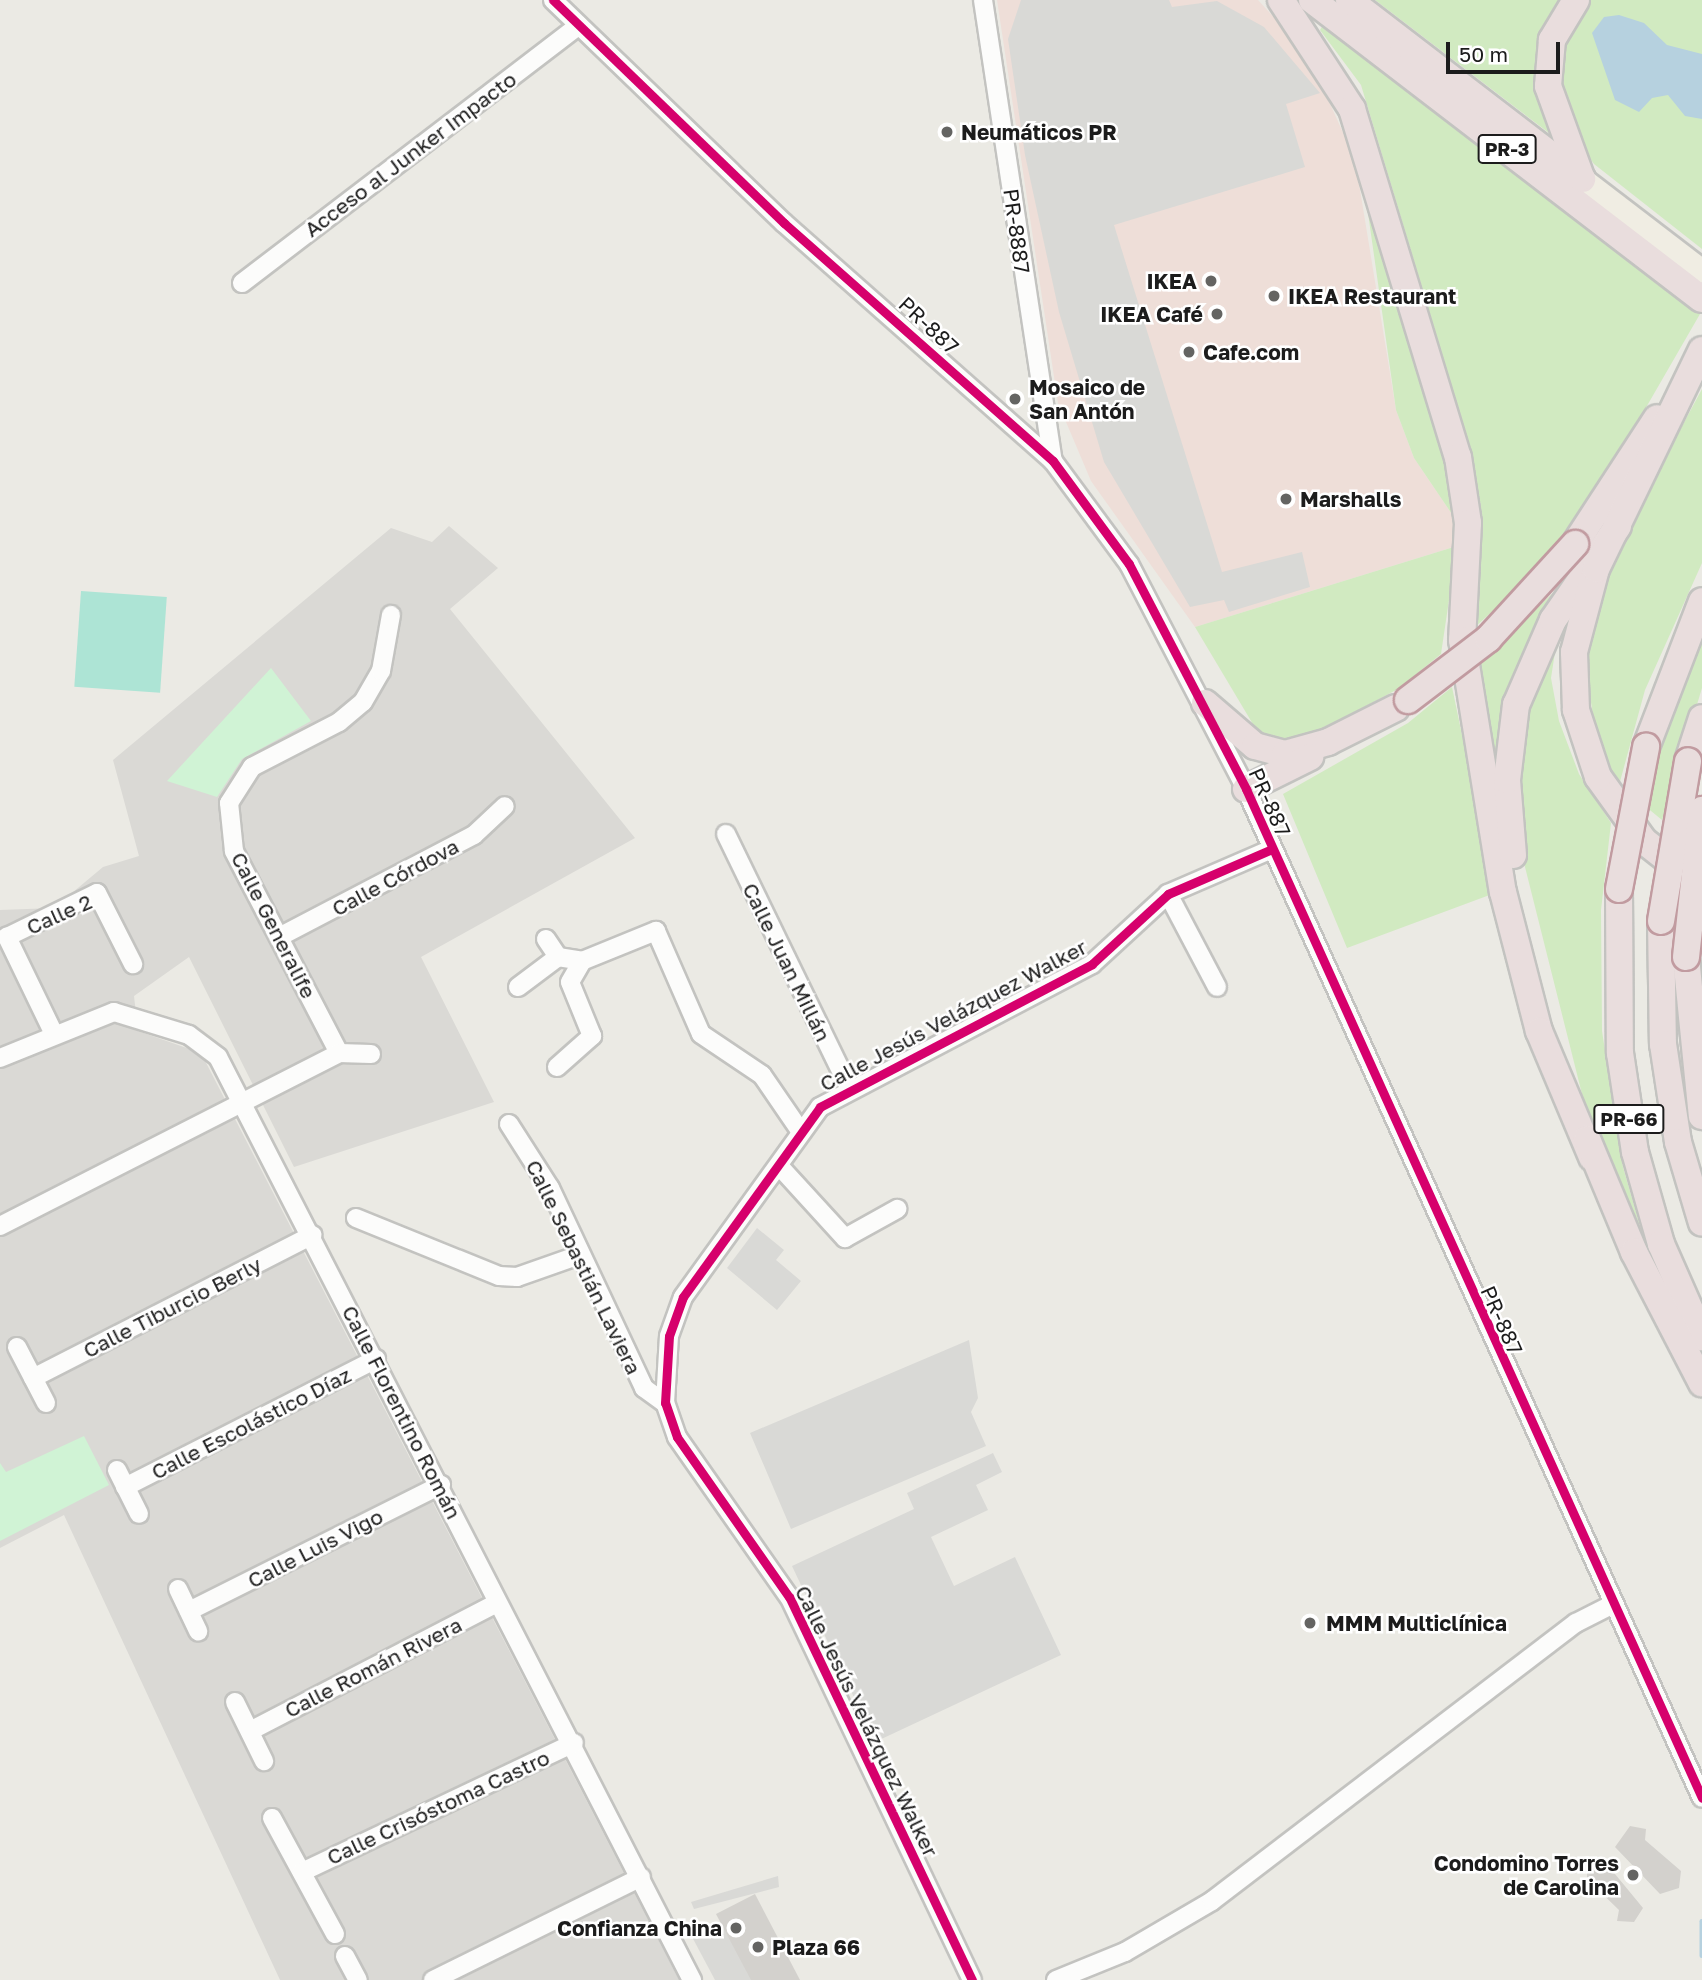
<!DOCTYPE html>
<meta charset="utf-8">
<style>
body{margin:0}
#map{position:relative;width:1702px;height:1980px;overflow:hidden;background:#ebeae4;font-family:"Golos Text",sans-serif}
div>[style]{position:absolute}
[style*='--x']{left:calc(var(--x)*1px);top:calc(var(--y)*1px);width:calc(var(--w)*1px);rotate:calc(var(--a)*1deg)}
.residential>*{inset:0;background:#dad9d5}
.commercial>*{inset:0;background:#eeded8}
.grass>*{inset:0;background:#d1eac1}
.park>*{inset:0;background:#d0f3d5}
.pitch>*{inset:0;background:#ade4d5;transform-origin:0 0}
.parking>*{inset:0;background:#d9d9d6}
.water>*{inset:0;background:#b6d1df}
.stream>*{height:4.5px;margin:-2.25px;padding:0 2.25px;transform-origin:2.25px;border-radius:2.25px;background:#b6d1df}
.building>*{inset:0;background:#d3d1cd}
.roads{filter:drop-shadow(2px 0 #c3c3c0) drop-shadow(-2px 0 #c3c3c0) drop-shadow(0 2px #c3c3c0) drop-shadow(0 -2px #c3c3c0)}
.minor>*{height:18px;margin:-9px;padding:0 9px;transform-origin:9px;border-radius:9px;background:#fcfcfb}
.major>*{height:23px;margin:-11.5px;padding:0 11.5px;transform-origin:11.5px;border-radius:11.5px;background:#f0ede3}
.highway>*{height:26px;margin:-13px;padding:0 13px;transform-origin:13px;border-radius:13px;background:#e9dddd}
.bridges{filter:drop-shadow(2px 0 #c19ba0) drop-shadow(-2px 0 #c19ba0) drop-shadow(0 2px #c19ba0) drop-shadow(0 -2px #c19ba0)}
.highway-bridge>*{height:26px;margin:-13px;padding:0 13px;transform-origin:13px;border-radius:13px;background:#e9dddd}
.cycleway>*{height:9px;margin:-4.5px;padding:0 4.5px;transform-origin:4.5px;border-radius:4.5px;background:#d6006c}
.dots>*{width:19px;height:19px;translate:-50% -50%;box-sizing:border-box;border:4px solid #fff;border-radius:50%}
span{translate:-50% -50%;white-space:nowrap;text-align:center;line-height:1.15;-webkit-text-stroke:5px #fff;paint-order:stroke}
.shield-label span{padding:2px 5px;background:#fff;border:2px solid;border-radius:5px;-webkit-text-stroke-width:0}
.shield-label{font-size:19px;color:#1c1c1c;font-weight:700}
.poi-label{font-size:21px;color:#1c1c1c;font-weight:700}
.left{translate:0 -50%;text-align:left}
.right{translate:-100% -50%;text-align:right}
.street-label{font-size:21px;color:#1c1c1c}
.scale{position:absolute;left:1446px;top:42px;width:114px;height:32px;box-sizing:border-box;border:4px solid #1c1c1c;border-top:0;padding-left:9px;font-size:21px;line-height:24px;white-space:nowrap;color:#1c1c1c;-webkit-text-stroke:5px #fff;paint-order:stroke}
</style>
<div id="map">
<div class="residential">
<i style="clip-path:polygon(449px 526px,498px 568px,450px 609px,635px 838px,421px 957px,494px 1102px,294px 1167px,189px 957px,134px 996px,138px 1031px,201px 1053px,679px 1980px,280px 1980px,64px 1515px,0 1548px,0 910px,54px 908px,103px 867px,139px 856px,113px 760px,391px 528px,432px 542px)"></i>
</div>
<div class="commercial">
<i style="clip-path:polygon(997px 0,1258px 0,1307px 53px,1355px 159px,1396px 410px,1414px 458px,1458px 523px,1457px 546px,1195px 627px,1091px 481px,1058px 403px)"></i>
</div>
<div class="grass">
<i style="clip-path:polygon(1375px 0,1564px 0,1551px 133px,1549px 133px)"></i>
<i style="clip-path:polygon(1588px 0,1702px 0,1702px 249px,1594px 164px,1568px 130px,1555px 58px)"></i>
<i style="clip-path:polygon(1323px 25px,1700px 314px,1588px 508px,1544px 564px,1473px 629px,1481px 507px,1470px 447px,1361px 85px,1320px 30px)"></i>
<i style="clip-path:polygon(1329px 73px,1450px 469px,1458px 523px,1414px 458px,1396px 410px,1367px 206px)"></i>
<i style="clip-path:polygon(1702px 389px,1702px 563px,1645px 690px,1618px 789px,1596px 735px,1584px 657px,1603px 573px)"></i>
<i style="clip-path:polygon(1457px 546px,1441px 654px,1398px 689px,1293px 745px,1260px 736px,1195px 627px)"></i>
<i style="clip-path:polygon(1559px 587px,1509px 694px,1500px 791px,1478px 665px)"></i>
<i style="clip-path:polygon(1702px 622px,1702px 688px,1662px 820px,1645px 806px,1660px 740px)"></i>
<i style="clip-path:polygon(1556px 646px,1551px 678px,1559px 721px,1579px 774px,1611px 823px,1601px 910px,1602px 1031px,1623px 1167px,1649px 1257px,1586px 1110px,1520px 847px,1519px 746px,1534px 683px)"></i>
<i style="clip-path:polygon(1452px 687px,1495px 893px,1347px 948px,1283px 794px,1408px 723px)"></i>
</div>
<div class="park">
<i style="clip-path:polygon(271px 668px,311px 721px,242px 759px,217px 797px,167px 781px)"></i>
<i style="clip-path:polygon(84px 1436px,109px 1485px,0 1541px,0 1463px,6px 1472px)"></i>
</div>
<div class="pitch">
<i style="left:81px;top:591px;width:86px;height:96px;rotate:4deg"></i>
</div>
<div class="parking">
<i style="clip-path:polygon(1021px 0,1169px 0,1172px 7px,1217px 1px,1264px 27px,1320px 93px,1286px 104px,1305px 167px,1114px 225px,1222px 572px,1302px 552px,1310px 587px,1229px 612px,1224px 600px,1190px 607px,1104px 462px,1059px 312px,1025px 155px,1008px 39px)"></i>
<i style="clip-path:polygon(757px 1228px,784px 1250px,776px 1260px,801px 1281px,777px 1310px,727px 1268px)"></i>
<i style="clip-path:polygon(969px 1340px,978px 1398px,971px 1412px,986px 1446px,791px 1529px,750px 1433px)"></i>
<i style="clip-path:polygon(993px 1453px,1002px 1472px,976px 1485px,988px 1510px,931px 1537px,954px 1586px,1015px 1557px,1061px 1655px,875px 1742px,792px 1566px,914px 1509px,907px 1493px)"></i>
<i style="clip-path:polygon(778px 1876px,779px 1887px,694px 1909px,691px 1902px)"></i>
<i style="clip-path:polygon(727px 1920px,757px 1980px,715px 1980px,691px 1935px)"></i>
</div>
<div class="water">
<i style="clip-path:polygon(1619px 15px,1644px 23px,1667px 45px,1702px 54px,1702px 119px,1685px 116px,1668px 95px,1652px 98px,1639px 112px,1615px 100px,1592px 33px,1604px 17px)"></i>
</div>
<div class="stream">
<i style="--x:1702;--y:1921;--w:34;--a:90"></i>
</div>
<div class="building">
<i style="clip-path:polygon(1630px 1826px,1646px 1829px,1645px 1840px,1681px 1871px,1679px 1888px,1660px 1894px,1615px 1847px)"></i>
<i style="clip-path:polygon(1601px 1857px,1643px 1908px,1634px 1922px,1617px 1921px,1619px 1910px,1587px 1879px,1587px 1860px)"></i>
<i style="clip-path:polygon(755px 1894px,800px 1980px,751px 1980px,716px 1914px)"></i>
</div>
<div class="roads">
<div class="minor">
<i style="--x:553;--y:0;--w:321;--a:44"></i>
<i style="--x:784;--y:223;--w:359;--a:41.5"></i>
<i style="--x:1053;--y:461;--w:128;--a:53.6"></i>
<i style="--x:1129;--y:564;--w:254;--a:62.5"></i>
<i style="--x:1246;--y:789;--w:1107;--a:65.68"></i>
<i style="--x:983;--y:0;--w:466;--a:81.4"></i>
<i style="--x:242;--y:283;--w:424;--a:-37.4"></i>
<i style="--x:726;--y:834;--w:284;--a:64.1"></i>
<i style="--x:1168;--y:894;--w:105;--a:62.2"></i>
<i style="--x:279;--y:937;--w:220;--a:-27.6"></i>
<i style="--x:474;--y:835;--w:42;--a:-43.1"></i>
<i style="--x:546;--y:939;--w:22;--a:56"></i>
<i style="--x:518;--y:987;--w:50;--a:-36.9"></i>
<i style="--x:558;--y:957;--w:24;--a:9"></i>
<i style="--x:582;--y:961;--w:80;--a:-22.1"></i>
<i style="--x:656;--y:931;--w:112;--a:66.4"></i>
<i style="--x:701;--y:1034;--w:73;--a:33.9"></i>
<i style="--x:762;--y:1075;--w:65;--a:55.6"></i>
<i style="--x:53;--y:1032;--w:106;--a:-115.8"></i>
<i style="--x:7;--y:937;--w:100;--a:-26.1"></i>
<i style="--x:97;--y:893;--w:80;--a:63.1"></i>
<i style="--x:339;--y:1053;--w:228;--a:-117.5"></i>
<i style="--x:234;--y:851;--w:48;--a:-95.9"></i>
<i style="--x:229;--y:803;--w:43;--a:-57.4"></i>
<i style="--x:252;--y:767;--w:98;--a:-27.3"></i>
<i style="--x:339;--y:722;--w:31;--a:-40"></i>
<i style="--x:363;--y:702;--w:36;--a:-60"></i>
<i style="--x:381;--y:671;--w:57;--a:-79.9"></i>
<i style="--x:0;--y:1058;--w:123;--a:-22"></i>
<i style="--x:114;--y:1012;--w:78;--a:17"></i>
<i style="--x:189;--y:1035;--w:36;--a:37"></i>
<i style="--x:218;--y:1057;--w:1038;--a:62.82"></i>
<i style="--x:557;--y:1067;--w:47;--a:-41.5"></i>
<i style="--x:592;--y:1036;--w:58;--a:-112.2"></i>
<i style="--x:570;--y:982;--w:24;--a:-60"></i>
<i style="--x:509;--y:1124;--w:76;--a:57.4"></i>
<i style="--x:550;--y:1188;--w:221;--a:64.8"></i>
<i style="--x:644;--y:1388;--w:26;--a:36"></i>
<i style="--x:781;--y:1168;--w:95;--a:47.6"></i>
<i style="--x:845;--y:1238;--w:60;--a:-29.1"></i>
<i style="--x:356;--y:1218;--w:154;--a:22.1"></i>
<i style="--x:499;--y:1276;--w:18;--a:3"></i>
<i style="--x:517;--y:1277;--w:64;--a:-19.3"></i>
<i style="--x:0;--y:1226;--w:381;--a:-27"></i>
<i style="--x:339;--y:1053;--w:32;--a:2"></i>
<i style="--x:17;--y:1347;--w:63;--a:62.6"></i>
<i style="--x:33;--y:1378;--w:314;--a:-27.1"></i>
<i style="--x:117;--y:1470;--w:49;--a:63.4"></i>
<i style="--x:125;--y:1487;--w:282;--a:-27"></i>
<i style="--x:178;--y:1589;--w:47;--a:64.5"></i>
<i style="--x:189;--y:1611;--w:282;--a:-26.6"></i>
<i style="--x:235;--y:1702;--w:66;--a:63.8"></i>
<i style="--x:250;--y:1731;--w:276;--a:-27.4"></i>
<i style="--x:272;--y:1818;--w:132;--a:61.5"></i>
<i style="--x:302;--y:1872;--w:301;--a:-25.4"></i>
<i style="--x:345;--y:1956;--w:27;--a:62"></i>
<i style="--x:433;--y:1980;--w:232;--a:-26.3"></i>
<i style="--x:972;--y:1980;--w:424;--a:-115.5"></i>
<i style="--x:789;--y:1597;--w:195;--a:-125"></i>
<i style="--x:677;--y:1437;--w:36;--a:-109"></i>
<i style="--x:665;--y:1403;--w:67;--a:-86.6"></i>
<i style="--x:669;--y:1336;--w:41;--a:-70.3"></i>
<i style="--x:683;--y:1297;--w:234;--a:-54.2"></i>
<i style="--x:820;--y:1107;--w:307;--a:-27.7"></i>
<i style="--x:1092;--y:964;--w:103;--a:-42.6"></i>
<i style="--x:1168;--y:894;--w:113;--a:-23.4"></i>
<i style="--x:1056;--y:1980;--w:74;--a:-22.1"></i>
<i style="--x:1125;--y:1952;--w:101;--a:-30.4"></i>
<i style="--x:1212;--y:1901;--w:458;--a:-37.4"></i>
<i style="--x:1576;--y:1623;--w:39;--a:-27"></i>
</div>
<div class="major">
<i style="--x:1582;--y:179;--w:151;--a:37.5"></i>
</div>
<div class="highway">
<i style="--x:1281;--y:0;--w:130;--a:56.9"></i>
<i style="--x:1352;--y:109;--w:364;--a:73.1"></i>
<i style="--x:1458;--y:457;--w:67;--a:81.4"></i>
<i style="--x:1468;--y:523;--w:117;--a:92.9"></i>
<i style="--x:1462;--y:640;--w:255;--a:80.8"></i>
<i style="--x:1503;--y:892;--w:144;--a:75.5"></i>
<i style="--x:1539;--y:1031;--w:137;--a:67.2"></i>
<i style="--x:1312;--y:0;--w:491;--a:37.5"></i>
<i style="--x:1349;--y:0;--w:294;--a:37.5"></i>
<i style="--x:1576;--y:0;--w:47;--a:121"></i>
<i style="--x:1552;--y:40;--w:46;--a:95"></i>
<i style="--x:1548;--y:86;--w:97;--a:70.1"></i>
<i style="--x:1575;--y:544;--w:150;--a:-56.9"></i>
<i style="--x:1205;--y:703;--w:66;--a:40.7"></i>
<i style="--x:1255;--y:746;--w:31;--a:15"></i>
<i style="--x:1285;--y:754;--w:45;--a:-15.6"></i>
<i style="--x:1328;--y:742;--w:76;--a:-26.6"></i>
<i style="--x:1646;--y:747;--w:156;--a:-69"></i>
<i style="--x:1688;--y:761;--w:45;--a:-72"></i>
<i style="--x:1246;--y:789;--w:72;--a:-26.6"></i>
<i style="--x:1513;--y:855;--w:75;--a:-94.6"></i>
<i style="--x:1507;--y:780;--w:76;--a:-83.2"></i>
<i style="--x:1516;--y:705;--w:93;--a:-66.5"></i>
<i style="--x:1553;--y:620;--w:114;--a:-55.3"></i>
<i style="--x:1686;--y:874;--w:53;--a:-141.8"></i>
<i style="--x:1644;--y:841;--w:79;--a:-125.7"></i>
<i style="--x:1598;--y:777;--w:71;--a:-108.2"></i>
<i style="--x:1576;--y:710;--w:58;--a:-92"></i>
<i style="--x:1574;--y:652;--w:86;--a:-75.2"></i>
<i style="--x:1596;--y:569;--w:243;--a:-64.2"></i>
<i style="--x:1619;--y:889;--w:164;--a:89.7"></i>
<i style="--x:1620;--y:1053;--w:100;--a:81.4"></i>
<i style="--x:1635;--y:1152;--w:96;--a:74.2"></i>
<i style="--x:1661;--y:1244;--w:102;--a:66.2"></i>
<i style="--x:1661;--y:921;--w:123;--a:89.1"></i>
<i style="--x:1663;--y:1044;--w:99;--a:81.3"></i>
<i style="--x:1678;--y:1142;--w:84;--a:73.5"></i>
<i style="--x:1686;--y:957;--w:160;--a:84.3"></i>
<i style="--x:1587;--y:1139;--w:122;--a:67.4"></i>
<i style="--x:1634;--y:1252;--w:148;--a:62.6"></i>
</div>
</div>
<div class="bridges">
<div class="highway-bridge">
<i style="--x:1408;--y:700;--w:101;--a:-37.3"></i>
<i style="--x:1488;--y:639;--w:129;--a:-47.5"></i>
<i style="--x:1619;--y:889;--w:145;--a:-79.2"></i>
<i style="--x:1661;--y:921;--w:162;--a:-80.4"></i>
<i style="--x:1686;--y:957;--w:148;--a:-83.8"></i>
</div>
</div>
<div class="cycleway">
<i style="--x:553;--y:0;--w:321;--a:44"></i>
<i style="--x:784;--y:223;--w:359;--a:41.5"></i>
<i style="--x:1053;--y:461;--w:128;--a:53.6"></i>
<i style="--x:1129;--y:564;--w:254;--a:62.5"></i>
<i style="--x:1246;--y:789;--w:1107;--a:65.68"></i>
<i style="--x:972;--y:1980;--w:424;--a:-115.5"></i>
<i style="--x:789;--y:1597;--w:195;--a:-125"></i>
<i style="--x:677;--y:1437;--w:36;--a:-109"></i>
<i style="--x:665;--y:1403;--w:67;--a:-86.6"></i>
<i style="--x:669;--y:1336;--w:41;--a:-70.3"></i>
<i style="--x:683;--y:1297;--w:234;--a:-54.2"></i>
<i style="--x:820;--y:1107;--w:307;--a:-27.7"></i>
<i style="--x:1092;--y:964;--w:103;--a:-42.6"></i>
<i style="--x:1168;--y:894;--w:113;--a:-23.4"></i>
</div>
<div class="dots">
<i style="left:947px;top:132px;background:#646462"></i>
<i style="left:1211px;top:281px;background:#646462"></i>
<i style="left:1274px;top:296px;background:#646462"></i>
<i style="left:1217px;top:314px;background:#646462"></i>
<i style="left:1189px;top:352px;background:#646462"></i>
<i style="left:1015px;top:399px;background:#646462"></i>
<i style="left:1286px;top:499px;background:#646462"></i>
<i style="left:1310px;top:1623px;background:#646462"></i>
<i style="left:1633px;top:1875px;background:#646462"></i>
<i style="left:736px;top:1928px;background:#646462"></i>
<i style="left:758px;top:1947px;background:#646462"></i>
</div>
<div class="shield-label">
<span style="left:1507px;top:149px">PR-3</span>
<span style="left:1629px;top:1119px">PR-66</span>
</div>
<div class="poi-label">
<span class="left" style="left:961px;top:132px">Neumáticos PR</span>
<span class="right" style="left:1197px;top:281px">IKEA</span>
<span class="left" style="left:1288px;top:296px">IKEA Restaurant</span>
<span class="right" style="left:1203px;top:314px">IKEA Café</span>
<span class="left" style="left:1203px;top:352px">Cafe.com</span>
<span class="left" style="left:1029px;top:399px">Mosaico de<br>San Antón</span>
<span class="left" style="left:1300px;top:499px">Marshalls</span>
<span class="left" style="left:1326px;top:1623px">MMM Multiclínica</span>
<span class="right" style="left:1619px;top:1875px">Condomino Torres<br>de Carolina</span>
<span class="right" style="left:722px;top:1928px">Confianza China</span>
<span class="left" style="left:772px;top:1947px">Plaza 66</span>
</div>
<div class="street-label">
<span style="left:410px;top:154px;rotate:-37deg">Acceso al Junker Impacto</span>
<span style="left:1017px;top:231px;rotate:82deg">PR-8887</span>
<span style="left:929px;top:325px;rotate:43deg">PR-887</span>
<span style="left:1270px;top:802px;rotate:66deg">PR-887</span>
<span style="left:395px;top:877px;rotate:-28deg">Calle Córdova</span>
<span style="left:59px;top:914px;rotate:-24deg">Calle 2</span>
<span style="left:274px;top:925px;rotate:63deg">Calle Generalife</span>
<span style="left:787px;top:962px;rotate:64deg">Calle Juan Millán</span>
<span style="left:953px;top:1015px;rotate:-28deg">Calle Jesús Velázquez Walker</span>
<span style="left:584px;top:1267px;rotate:64deg">Calle Sebastián Laviera</span>
<span style="left:172px;top:1307px;rotate:-27deg">Calle Tiburcio Berly</span>
<span style="left:1502px;top:1320px;rotate:66deg">PR-887</span>
<span style="left:402px;top:1412px;rotate:63deg">Calle Florentino Román</span>
<span style="left:251px;top:1423px;rotate:-27deg">Calle Escolástico Díaz</span>
<span style="left:315px;top:1548px;rotate:-27deg">Calle Luis Vigo</span>
<span style="left:373px;top:1667px;rotate:-27deg">Calle Román Rivera</span>
<span style="left:867px;top:1721px;rotate:64deg">Calle Jesús Velázquez Walker</span>
<span style="left:438px;top:1807px;rotate:-25deg">Calle Crisóstoma Castro</span>
</div>
<div class="scale">50 m</div>
</div>
